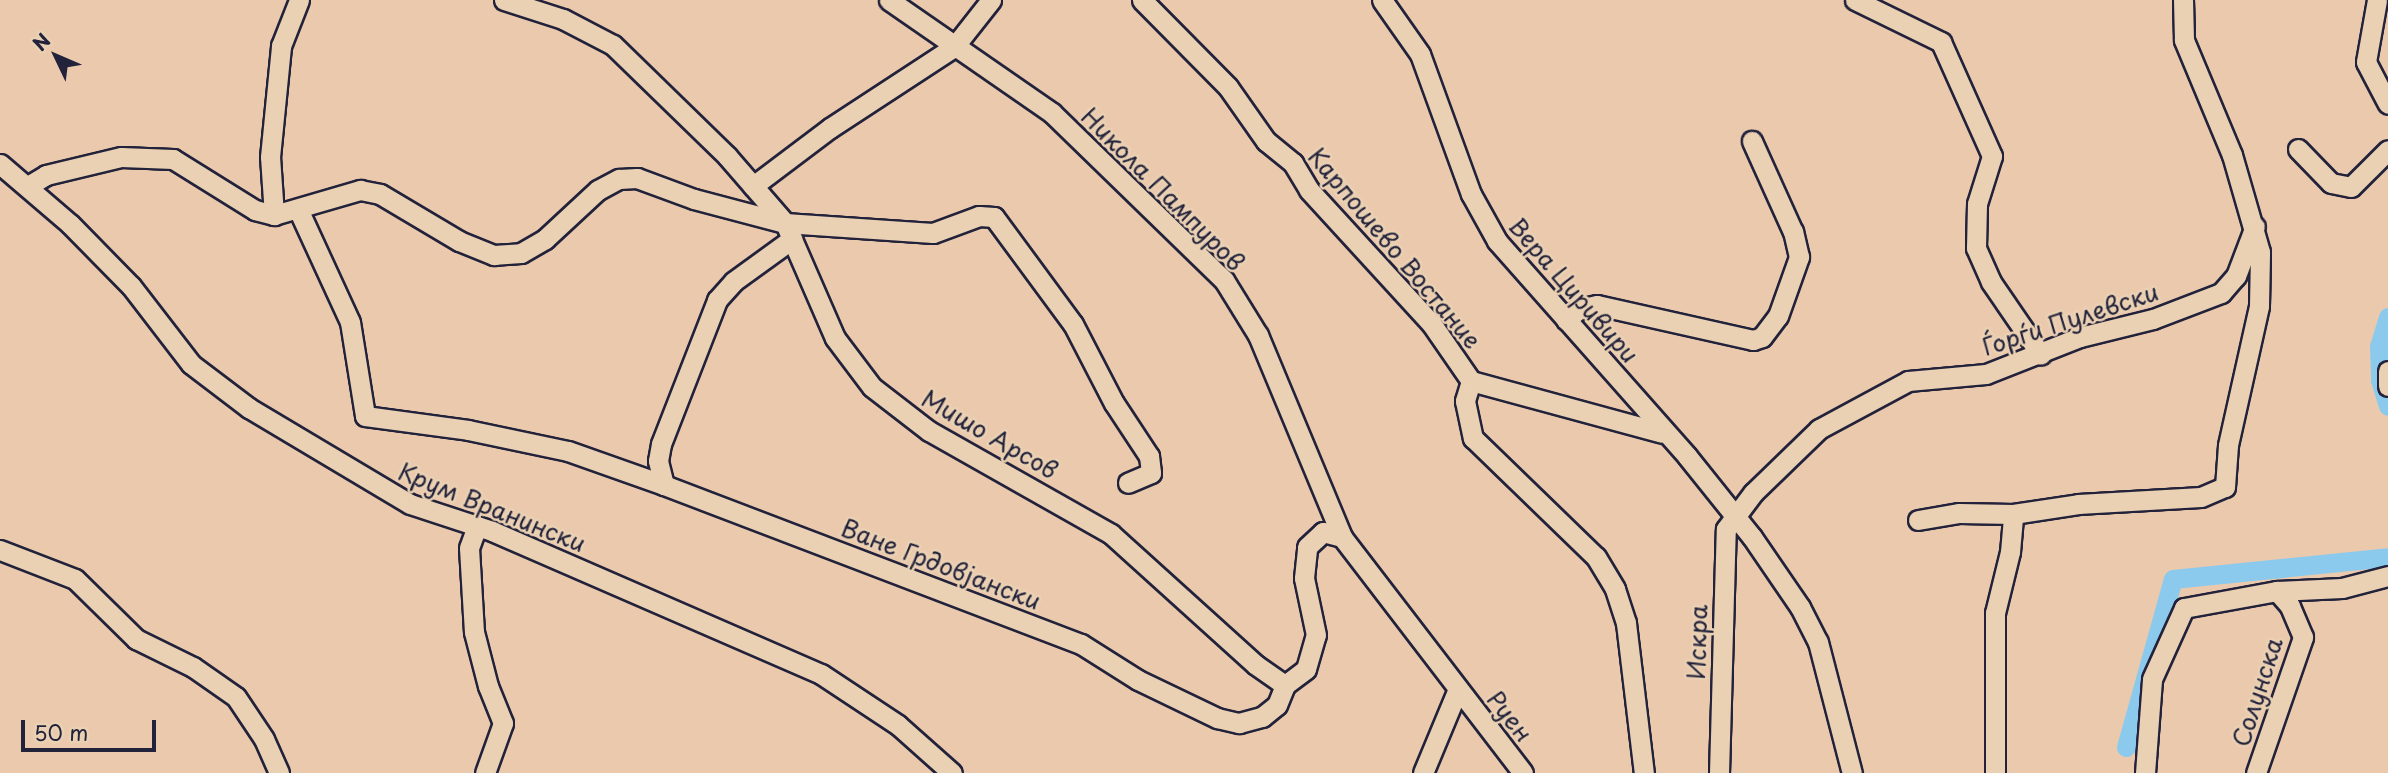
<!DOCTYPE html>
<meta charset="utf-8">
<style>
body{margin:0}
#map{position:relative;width:2388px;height:773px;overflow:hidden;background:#ebc9ad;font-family:"Playpen Sans",sans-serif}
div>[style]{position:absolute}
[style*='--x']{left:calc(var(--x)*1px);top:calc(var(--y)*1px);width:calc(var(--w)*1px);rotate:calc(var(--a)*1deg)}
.canal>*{height:19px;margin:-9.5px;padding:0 9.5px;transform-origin:9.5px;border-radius:9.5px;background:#8ccaed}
.roads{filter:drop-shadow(2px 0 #22223b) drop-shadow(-2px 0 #22223b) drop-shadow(0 2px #22223b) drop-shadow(0 -2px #22223b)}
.street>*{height:19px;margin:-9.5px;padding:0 9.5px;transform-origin:9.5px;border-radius:9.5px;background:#ebd1b3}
span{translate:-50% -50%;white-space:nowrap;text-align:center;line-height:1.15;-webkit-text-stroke:5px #ebd1b3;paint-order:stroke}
.street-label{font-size:24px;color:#22223b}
.north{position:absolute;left:21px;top:21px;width:70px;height:70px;-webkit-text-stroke:5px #ebd1b3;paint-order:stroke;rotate:314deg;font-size:19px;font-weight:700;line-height:28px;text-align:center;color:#22223b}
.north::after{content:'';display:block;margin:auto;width:24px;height:32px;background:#22223b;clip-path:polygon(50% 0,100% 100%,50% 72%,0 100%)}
.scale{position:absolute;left:21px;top:720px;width:135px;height:32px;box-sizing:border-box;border:4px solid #22223b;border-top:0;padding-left:9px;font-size:21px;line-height:24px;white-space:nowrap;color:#22223b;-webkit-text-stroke:5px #ebd1b3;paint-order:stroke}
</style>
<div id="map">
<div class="canal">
<i style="--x:2388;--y:317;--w:31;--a:107"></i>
<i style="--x:2379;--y:347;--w:33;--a:88"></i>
<i style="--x:2380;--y:380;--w:27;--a:73"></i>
<i style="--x:2126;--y:747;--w:174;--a:-74.4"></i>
<i style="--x:2173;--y:579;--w:216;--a:-5.8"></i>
</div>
<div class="roads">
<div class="street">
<i style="--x:504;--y:0;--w:62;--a:17.9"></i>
<i style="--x:563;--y:19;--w:56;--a:27.5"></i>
<i style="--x:613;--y:45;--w:159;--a:44.2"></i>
<i style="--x:727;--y:156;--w:89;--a:49.1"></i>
<i style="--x:785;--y:223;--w:125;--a:66.5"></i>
<i style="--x:835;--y:338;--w:61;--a:52.9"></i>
<i style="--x:872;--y:387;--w:72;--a:37.7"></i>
<i style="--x:929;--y:431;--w:209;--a:29.5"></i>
<i style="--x:1111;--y:534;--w:195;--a:42.1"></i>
<i style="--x:1256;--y:665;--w:35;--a:35"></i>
<i style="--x:889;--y:0;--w:198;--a:34.7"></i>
<i style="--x:1052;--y:113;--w:240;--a:44.2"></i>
<i style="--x:1224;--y:280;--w:65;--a:58.3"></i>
<i style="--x:1258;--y:335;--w:219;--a:67.4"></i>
<i style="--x:1342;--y:537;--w:297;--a:52.5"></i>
<i style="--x:1142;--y:0;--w:122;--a:45.3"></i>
<i style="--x:1228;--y:87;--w:66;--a:54.9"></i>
<i style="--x:1266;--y:141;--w:35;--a:39"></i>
<i style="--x:1293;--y:163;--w:31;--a:59"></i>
<i style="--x:1309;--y:190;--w:180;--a:47.5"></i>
<i style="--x:1431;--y:323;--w:70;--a:55.4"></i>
<i style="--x:1471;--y:381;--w:21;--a:107"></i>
<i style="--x:1465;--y:401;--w:38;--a:78"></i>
<i style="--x:1473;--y:438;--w:171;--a:44.1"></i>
<i style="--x:1596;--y:557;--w:37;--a:59"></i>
<i style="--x:1615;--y:589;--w:36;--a:72"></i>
<i style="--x:1626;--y:623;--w:151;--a:83.2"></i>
<i style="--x:1382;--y:0;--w:66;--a:54.9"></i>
<i style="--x:1420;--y:54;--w:149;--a:70"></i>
<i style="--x:1471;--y:194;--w:54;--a:61"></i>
<i style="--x:1497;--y:241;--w:287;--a:48.5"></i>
<i style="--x:1687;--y:456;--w:104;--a:51.3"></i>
<i style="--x:1752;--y:537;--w:85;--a:55.6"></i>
<i style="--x:1800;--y:607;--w:39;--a:63"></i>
<i style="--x:1818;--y:642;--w:135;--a:75.5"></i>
<i style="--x:1855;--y:0;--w:96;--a:26"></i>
<i style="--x:1941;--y:42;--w:125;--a:65.9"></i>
<i style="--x:1992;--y:156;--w:50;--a:107.4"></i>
<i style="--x:1977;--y:204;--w:44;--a:91.3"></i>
<i style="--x:1976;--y:248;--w:37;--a:66"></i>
<i style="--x:1991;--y:282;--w:88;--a:55.6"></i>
<i style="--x:2377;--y:0;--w:63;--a:100.1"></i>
<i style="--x:2366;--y:62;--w:47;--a:62.4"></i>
<i style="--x:2298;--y:149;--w:47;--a:45.9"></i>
<i style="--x:2331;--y:183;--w:20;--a:11"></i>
<i style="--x:2351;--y:187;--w:52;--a:-45"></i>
<i style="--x:0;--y:164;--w:92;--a:40.6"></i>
<i style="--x:70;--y:224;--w:87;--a:45.5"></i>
<i style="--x:131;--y:286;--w:98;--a:52.4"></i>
<i style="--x:191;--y:364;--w:73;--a:37.2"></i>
<i style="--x:249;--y:408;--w:187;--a:30.8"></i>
<i style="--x:410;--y:504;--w:86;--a:18.2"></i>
<i style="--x:492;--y:531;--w:359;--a:23.5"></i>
<i style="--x:821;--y:674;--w:92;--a:33.5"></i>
<i style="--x:898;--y:725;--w:72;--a:41.6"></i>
<i style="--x:28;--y:186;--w:21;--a:-31"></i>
<i style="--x:46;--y:175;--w:77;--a:-13.5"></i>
<i style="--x:121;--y:157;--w:52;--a:2.2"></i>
<i style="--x:173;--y:159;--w:97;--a:31.9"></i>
<i style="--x:255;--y:210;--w:20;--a:15"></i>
<i style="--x:274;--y:215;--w:90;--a:-16.2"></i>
<i style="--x:360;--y:190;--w:20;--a:11"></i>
<i style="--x:380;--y:194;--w:92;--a:30.7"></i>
<i style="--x:459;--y:241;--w:38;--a:22"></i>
<i style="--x:494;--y:255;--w:27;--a:-4"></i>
<i style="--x:521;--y:253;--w:28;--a:-30"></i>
<i style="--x:545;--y:239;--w:72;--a:-42.8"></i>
<i style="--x:598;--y:190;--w:24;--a:-28"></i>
<i style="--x:619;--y:179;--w:18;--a:-3"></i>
<i style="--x:637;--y:178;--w:61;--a:20.2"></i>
<i style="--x:694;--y:199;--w:94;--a:14.8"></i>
<i style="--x:785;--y:223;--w:148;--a:3.9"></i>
<i style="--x:933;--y:233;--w:49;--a:-20.3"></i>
<i style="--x:979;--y:216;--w:15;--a:4"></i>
<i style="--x:994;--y:217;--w:133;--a:53.6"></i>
<i style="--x:1073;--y:324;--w:89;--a:62.6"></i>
<i style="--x:1114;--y:403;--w:64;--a:56.6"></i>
<i style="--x:1149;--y:456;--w:17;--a:83"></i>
<i style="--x:1151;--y:473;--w:25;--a:157"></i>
<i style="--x:753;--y:186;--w:96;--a:-37"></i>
<i style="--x:830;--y:128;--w:148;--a:-33.2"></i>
<i style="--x:954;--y:47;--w:60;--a:-51.8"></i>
<i style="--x:298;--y:209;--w:124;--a:65.3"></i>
<i style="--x:350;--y:322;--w:95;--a:80.9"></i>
<i style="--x:365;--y:416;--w:104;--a:7.7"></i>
<i style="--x:468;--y:430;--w:102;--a:11.9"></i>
<i style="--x:568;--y:451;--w:102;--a:19.5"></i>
<i style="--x:664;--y:485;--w:446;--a:20.9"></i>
<i style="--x:1081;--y:644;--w:67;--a:32.3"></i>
<i style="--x:1138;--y:680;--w:88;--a:25.7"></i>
<i style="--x:1217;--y:718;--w:23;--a:13"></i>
<i style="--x:1239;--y:723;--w:24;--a:-15"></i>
<i style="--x:1262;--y:717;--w:19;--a:-39"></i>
<i style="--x:1277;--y:705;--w:22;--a:-68"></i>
<i style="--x:1285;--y:685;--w:26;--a:-37"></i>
<i style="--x:1306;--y:669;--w:35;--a:-74"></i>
<i style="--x:1316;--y:635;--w:58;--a:-101.9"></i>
<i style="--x:1304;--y:578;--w:31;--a:-84"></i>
<i style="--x:1307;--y:547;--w:22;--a:-43"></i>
<i style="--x:1323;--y:532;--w:20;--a:15"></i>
<i style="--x:274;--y:215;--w:58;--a:-93.9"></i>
<i style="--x:270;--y:157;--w:112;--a:-84.3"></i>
<i style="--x:281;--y:46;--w:49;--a:-68.6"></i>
<i style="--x:1566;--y:320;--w:17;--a:-40"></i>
<i style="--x:1579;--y:309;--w:18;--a:-13"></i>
<i style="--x:1597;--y:305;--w:160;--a:12.6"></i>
<i style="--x:1753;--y:340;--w:9;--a:-18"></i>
<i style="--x:1762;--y:337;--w:26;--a:-53"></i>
<i style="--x:1778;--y:316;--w:63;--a:-70.4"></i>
<i style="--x:1799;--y:257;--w:26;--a:-103"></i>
<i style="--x:1793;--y:232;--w:100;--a:-114.3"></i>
<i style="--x:2388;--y:371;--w:15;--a:90"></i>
<i style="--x:1471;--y:381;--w:198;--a:15.2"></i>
<i style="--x:664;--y:485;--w:25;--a:-104"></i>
<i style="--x:658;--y:461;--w:17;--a:-80"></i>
<i style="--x:661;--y:444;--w:155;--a:-68.7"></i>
<i style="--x:717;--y:300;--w:25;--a:-48"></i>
<i style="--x:734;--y:281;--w:72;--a:-35.9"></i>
<i style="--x:1918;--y:520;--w:42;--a:-9.7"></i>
<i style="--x:1959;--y:513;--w:54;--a:1.1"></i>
<i style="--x:2013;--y:514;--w:66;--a:-8.7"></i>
<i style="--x:2078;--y:504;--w:123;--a:-3.3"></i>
<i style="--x:2201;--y:497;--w:26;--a:-23"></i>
<i style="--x:2225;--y:487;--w:42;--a:-85.9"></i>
<i style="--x:2228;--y:445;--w:142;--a:-77.4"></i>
<i style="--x:2259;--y:306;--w:54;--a:-88.9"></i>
<i style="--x:2260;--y:252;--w:101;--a:-106.1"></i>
<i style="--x:2232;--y:155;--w:125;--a:-112.7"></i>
<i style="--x:2184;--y:40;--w:40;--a:-91.4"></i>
<i style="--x:477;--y:526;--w:23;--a:110"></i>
<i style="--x:469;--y:548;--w:84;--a:86.6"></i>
<i style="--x:474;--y:632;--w:56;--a:75.5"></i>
<i style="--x:488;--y:686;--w:40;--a:68"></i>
<i style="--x:503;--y:723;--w:53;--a:109.8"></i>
<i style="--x:0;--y:550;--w:80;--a:21.1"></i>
<i style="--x:75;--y:579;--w:86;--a:44.5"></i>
<i style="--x:136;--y:639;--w:64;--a:26.2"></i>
<i style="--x:193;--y:667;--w:52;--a:34.9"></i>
<i style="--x:236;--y:697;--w:50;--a:56.3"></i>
<i style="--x:264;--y:739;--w:37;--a:66"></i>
<i style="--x:1423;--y:773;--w:91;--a:-67.4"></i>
<i style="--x:1719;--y:773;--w:244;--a:-88.4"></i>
<i style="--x:1726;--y:529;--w:45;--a:-53.1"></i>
<i style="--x:1753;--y:493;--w:92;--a:-44.1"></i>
<i style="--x:1819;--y:429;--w:101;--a:-28.3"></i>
<i style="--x:1908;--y:381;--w:78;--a:-5.1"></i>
<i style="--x:1986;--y:374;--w:101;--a:-21.5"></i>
<i style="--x:2080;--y:337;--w:75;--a:-13.9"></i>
<i style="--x:2153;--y:319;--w:73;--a:-20.9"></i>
<i style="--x:2221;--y:293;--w:23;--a:-49"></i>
<i style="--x:2236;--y:276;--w:53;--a:-69.2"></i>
<i style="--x:1995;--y:773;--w:160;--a:-90"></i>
<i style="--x:1995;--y:613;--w:63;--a:-76.2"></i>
<i style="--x:2010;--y:552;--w:38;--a:-85"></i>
<i style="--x:2145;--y:773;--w:94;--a:-85.7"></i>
<i style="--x:2152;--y:679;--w:78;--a:-65.7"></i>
<i style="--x:2184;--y:608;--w:95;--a:-10.4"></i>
<i style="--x:2277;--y:591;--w:65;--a:-2.6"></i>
<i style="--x:2342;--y:588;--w:48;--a:-14.6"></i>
<i style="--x:2256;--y:773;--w:144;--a:-70.9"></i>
<i style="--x:2303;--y:637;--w:34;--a:-113"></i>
<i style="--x:2290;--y:606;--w:20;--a:-131"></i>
</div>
</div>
<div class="street-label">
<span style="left:1163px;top:189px;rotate:45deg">Никола Пампуров</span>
<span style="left:1395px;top:248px;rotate:50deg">Карпошево Востание</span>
<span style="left:1574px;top:290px;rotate:49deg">Вера Циривири</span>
<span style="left:2070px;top:319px;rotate:-18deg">Ѓорѓи Пулевски</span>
<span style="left:990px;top:434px;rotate:30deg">Мишо Арсов</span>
<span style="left:492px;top:507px;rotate:22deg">Крум Вранински</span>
<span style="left:941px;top:564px;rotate:21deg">Ване Грдовјански</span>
<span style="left:1697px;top:642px;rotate:-88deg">Искра</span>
<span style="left:2257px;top:692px;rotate:-72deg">Солунска</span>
<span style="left:1510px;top:716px;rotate:52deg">Руен</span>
</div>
<div class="north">N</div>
<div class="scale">50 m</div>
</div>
